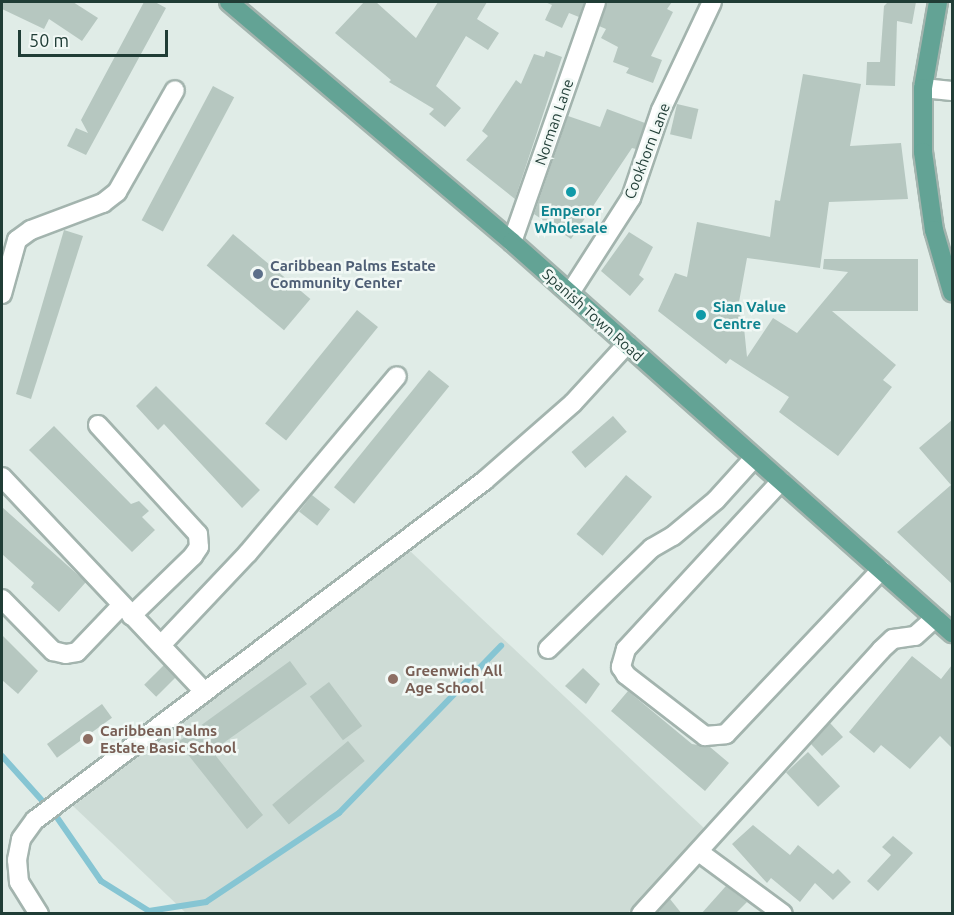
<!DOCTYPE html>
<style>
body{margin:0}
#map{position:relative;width:954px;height:915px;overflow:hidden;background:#e0ece7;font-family:Ubuntu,sans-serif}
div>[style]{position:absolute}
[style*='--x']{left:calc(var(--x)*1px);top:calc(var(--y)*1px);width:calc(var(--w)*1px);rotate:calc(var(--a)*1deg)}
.built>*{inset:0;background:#cedcd6}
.stream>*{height:6px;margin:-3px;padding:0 3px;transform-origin:3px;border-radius:3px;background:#86c5d3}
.building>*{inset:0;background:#b6c7c0;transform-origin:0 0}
.roads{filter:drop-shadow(2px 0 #a3b4ae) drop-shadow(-2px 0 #a3b4ae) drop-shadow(0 2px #a3b4ae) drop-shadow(0 -2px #a3b4ae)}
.minor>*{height:18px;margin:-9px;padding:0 9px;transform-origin:9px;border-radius:9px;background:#fff}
.major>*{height:18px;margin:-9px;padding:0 9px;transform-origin:9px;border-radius:9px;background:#63a395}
.dots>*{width:16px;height:16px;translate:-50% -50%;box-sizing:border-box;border:3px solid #f1f8f5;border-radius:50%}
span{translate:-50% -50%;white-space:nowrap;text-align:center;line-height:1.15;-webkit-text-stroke:5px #f1f8f5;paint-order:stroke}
.street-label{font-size:15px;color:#203d36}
.culture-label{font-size:15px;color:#0d838f;font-weight:700}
.left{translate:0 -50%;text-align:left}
.service-label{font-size:15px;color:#4e5e75;font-weight:700}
.education-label{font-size:15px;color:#785e54;font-weight:700}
.frame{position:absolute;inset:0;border:3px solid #203d36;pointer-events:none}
.scale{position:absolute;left:18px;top:30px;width:150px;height:27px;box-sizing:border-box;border:3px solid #203d36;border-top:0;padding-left:8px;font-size:18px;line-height:21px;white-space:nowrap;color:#203d36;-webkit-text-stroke:4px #f1f8f5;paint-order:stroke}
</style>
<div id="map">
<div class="built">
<i style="clip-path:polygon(410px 551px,705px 829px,628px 913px,187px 914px,73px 806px)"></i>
</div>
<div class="stream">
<i style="--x:2;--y:756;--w:81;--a:48"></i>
<i style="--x:56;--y:816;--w:79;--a:55.3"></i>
<i style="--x:101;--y:881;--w:57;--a:32"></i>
<i style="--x:149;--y:911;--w:58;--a:-9"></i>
<i style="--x:206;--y:902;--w:160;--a:-33.8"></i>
<i style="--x:339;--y:813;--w:233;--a:-45.9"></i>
</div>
<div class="building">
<i style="clip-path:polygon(2px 2px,73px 2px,98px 18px,82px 41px,49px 19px,44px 29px,2px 9px)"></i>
<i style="clip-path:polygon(144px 2px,155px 2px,166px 8px,86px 155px,67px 146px,76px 128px,88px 133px,81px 120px)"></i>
<i style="clip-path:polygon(364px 2px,376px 2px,416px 38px,438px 2px,487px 2px,477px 19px,499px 33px,488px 50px,466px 36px,436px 86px,461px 108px,445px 127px,429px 114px,434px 109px,389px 82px,391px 80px,335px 33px)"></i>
<i style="clip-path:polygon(545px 2px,584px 2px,579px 17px,569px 13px,562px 28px,545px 20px,552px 5px)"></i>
<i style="clip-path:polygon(607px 2px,672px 2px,667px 9px,673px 12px,651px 56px,662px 60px,653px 83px,626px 73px,629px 68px,613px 62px,618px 47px,601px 38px,606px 29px,599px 26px)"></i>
<i style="clip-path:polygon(888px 2px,916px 2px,912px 24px,897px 21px,895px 86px,866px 85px,867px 62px,880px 62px,884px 6px)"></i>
<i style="clip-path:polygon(546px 51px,562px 57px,515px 199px,466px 160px,488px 136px,482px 131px,516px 80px,521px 84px,534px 54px,544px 57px)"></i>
<i style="clip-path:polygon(803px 74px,861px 84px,850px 146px,901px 143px,908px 199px,829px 202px,820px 268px,747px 258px,737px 313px,743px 318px,747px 357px,773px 318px,797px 333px,848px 272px,823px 269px,824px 259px,918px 259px,918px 311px,832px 311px,896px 365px,883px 380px,892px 387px,838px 456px,779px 412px,789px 397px,730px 359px,726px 364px,658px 311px,675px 273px,687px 277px,697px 222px,770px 237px,775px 200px,780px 201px)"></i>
<i style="left:213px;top:86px;width:24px;height:152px;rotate:28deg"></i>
<i style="left:677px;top:104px;width:22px;height:31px;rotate:13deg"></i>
<i style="clip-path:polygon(607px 109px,645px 123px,636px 149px,632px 148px,571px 239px,534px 214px,568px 116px,600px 127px)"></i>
<i style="clip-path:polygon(64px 230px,83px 236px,31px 399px,16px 394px)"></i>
<i style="clip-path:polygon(629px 232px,653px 247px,639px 275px,644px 279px,630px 296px,601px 271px)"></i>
<i style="left:233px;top:234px;width:101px;height:41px;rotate:40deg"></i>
<i style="left:357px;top:310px;width:27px;height:146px;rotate:39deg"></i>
<i style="left:429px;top:370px;width:26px;height:151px;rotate:39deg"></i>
<i style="clip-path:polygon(156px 386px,260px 490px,242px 508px,164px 424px,158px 430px,136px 406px)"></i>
<i style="left:613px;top:416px;width:21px;height:55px;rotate:49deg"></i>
<i style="clip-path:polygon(952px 420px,952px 584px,897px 532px,951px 485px,919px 448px)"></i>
<i style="clip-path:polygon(54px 426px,131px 504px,139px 501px,149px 511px,142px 517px,155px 530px,132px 552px,29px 450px)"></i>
<i style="left:626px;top:475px;width:34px;height:77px;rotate:40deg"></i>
<i style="left:312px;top:495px;width:23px;height:21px;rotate:38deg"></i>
<i style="clip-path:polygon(2px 507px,86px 582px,59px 612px,31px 587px,34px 583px,2px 554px)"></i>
<i style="clip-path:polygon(2px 635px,38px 671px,18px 694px,2px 680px)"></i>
<i style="clip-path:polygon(912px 656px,941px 679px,952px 665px,952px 748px,940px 736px,910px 769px,881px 745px,874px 753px,849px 732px)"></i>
<i style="clip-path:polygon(290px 661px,307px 684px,212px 751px,263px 815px,247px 829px,178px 742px)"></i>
<i style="left:164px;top:665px;width:17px;height:28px;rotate:45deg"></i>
<i style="clip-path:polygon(583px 668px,600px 684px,586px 704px,565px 686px)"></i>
<i style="left:329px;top:682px;width:55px;height:24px;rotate:53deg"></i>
<i style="clip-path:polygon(628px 691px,692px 744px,710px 747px,729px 763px,705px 791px,611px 711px)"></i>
<i style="left:102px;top:704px;width:17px;height:68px;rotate:54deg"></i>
<i style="clip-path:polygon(830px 723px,843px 737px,822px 756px,811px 744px)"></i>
<i style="left:348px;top:741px;width:26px;height:99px;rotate:50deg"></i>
<i style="left:808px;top:752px;width:47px;height:30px;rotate:47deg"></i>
<i style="clip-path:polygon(753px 825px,790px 855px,798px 845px,833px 874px,838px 869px,851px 882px,833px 900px,815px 883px,800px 902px,771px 878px,767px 883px,732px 844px)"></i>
<i style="clip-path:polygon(893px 836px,913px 853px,878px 891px,867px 881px,891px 855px,882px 847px)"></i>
<i style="clip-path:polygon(726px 886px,747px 902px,735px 914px,701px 914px)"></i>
<i style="clip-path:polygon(670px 899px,682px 914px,657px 914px)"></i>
</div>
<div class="roads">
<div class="minor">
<i style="--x:923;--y:88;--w:29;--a:6"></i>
<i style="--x:512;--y:242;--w:254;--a:-70.7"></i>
<i style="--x:570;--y:293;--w:113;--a:-57.3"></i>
<i style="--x:631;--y:198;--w:93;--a:-71.2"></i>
<i style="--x:661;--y:110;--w:119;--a:-64.7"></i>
<i style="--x:2;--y:294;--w:56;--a:-74.5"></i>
<i style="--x:17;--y:240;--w:17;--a:-36"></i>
<i style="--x:31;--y:230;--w:77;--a:-20.6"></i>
<i style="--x:103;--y:203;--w:18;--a:-38"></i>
<i style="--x:117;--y:192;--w:117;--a:-60.4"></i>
<i style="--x:98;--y:425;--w:148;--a:47.5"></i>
<i style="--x:198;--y:534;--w:13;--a:86"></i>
<i style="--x:199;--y:547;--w:11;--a:124"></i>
<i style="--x:193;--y:556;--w:86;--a:135.9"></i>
<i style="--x:2;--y:477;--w:294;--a:46.7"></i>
<i style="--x:781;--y:481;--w:229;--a:132.7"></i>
<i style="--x:626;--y:649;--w:19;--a:106"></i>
<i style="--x:621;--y:667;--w:9;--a:58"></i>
<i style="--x:626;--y:675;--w:100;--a:37.7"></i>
<i style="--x:705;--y:736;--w:21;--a:-5"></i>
<i style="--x:726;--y:734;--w:226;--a:-46.6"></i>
<i style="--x:2;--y:599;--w:73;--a:45.6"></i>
<i style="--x:53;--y:651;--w:13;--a:13"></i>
<i style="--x:66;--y:654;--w:11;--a:-10"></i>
<i style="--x:77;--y:652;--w:64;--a:-46.3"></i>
<i style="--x:162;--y:644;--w:125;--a:-46.6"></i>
<i style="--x:248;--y:553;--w:231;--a:-49.9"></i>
<i style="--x:548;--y:649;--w:145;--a:-44.2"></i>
<i style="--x:652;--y:548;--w:24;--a:-30"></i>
<i style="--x:673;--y:536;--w:56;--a:-39.9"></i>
<i style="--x:716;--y:500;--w:57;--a:-47.9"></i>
<i style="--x:699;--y:852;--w:104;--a:36.4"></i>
<i style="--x:39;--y:914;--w:38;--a:-122"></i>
<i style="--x:19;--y:882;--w:22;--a:-95"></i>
<i style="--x:17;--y:860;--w:21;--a:-79"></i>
<i style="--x:21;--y:839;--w:24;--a:-54"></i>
<i style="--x:35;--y:820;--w:563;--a:-37.05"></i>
<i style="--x:484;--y:481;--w:118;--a:-41.2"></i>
<i style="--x:573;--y:403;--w:80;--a:-47.5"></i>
<i style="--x:641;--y:914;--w:357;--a:-47.7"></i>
<i style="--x:881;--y:650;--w:16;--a:-43"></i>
<i style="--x:893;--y:639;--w:22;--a:-8"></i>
<i style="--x:915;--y:636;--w:27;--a:-42"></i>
</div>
<div class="major">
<i style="--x:229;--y:2;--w:371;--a:40.3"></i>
<i style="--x:512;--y:242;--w:589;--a:41.63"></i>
<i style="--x:938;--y:2;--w:87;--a:99.9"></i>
<i style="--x:923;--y:88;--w:64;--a:90"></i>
<i style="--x:923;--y:152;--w:79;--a:82"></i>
<i style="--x:934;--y:230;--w:65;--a:73.8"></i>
</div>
</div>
<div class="dots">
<i style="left:571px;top:192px;background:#0f9aa8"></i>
<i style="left:258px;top:274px;background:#5c6f8a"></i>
<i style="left:701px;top:315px;background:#0f9aa8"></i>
<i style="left:393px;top:679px;background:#8d6e63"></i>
<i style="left:88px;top:739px;background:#8d6e63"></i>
</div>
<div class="street-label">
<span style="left:554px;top:122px;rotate:-71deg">Norman Lane</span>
<span style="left:647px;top:151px;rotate:-69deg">Cookhorn Lane</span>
<span style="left:593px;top:315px;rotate:42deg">Spanish Town Road</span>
</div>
<div class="culture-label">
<span style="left:571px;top:219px">Emperor<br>Wholesale</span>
<span class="left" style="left:713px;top:315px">Sian Value<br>Centre</span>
</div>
<div class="service-label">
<span class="left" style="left:270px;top:274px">Caribbean Palms Estate<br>Community Center</span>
</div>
<div class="education-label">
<span class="left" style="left:405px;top:679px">Greenwich All<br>Age School</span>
<span class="left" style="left:100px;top:739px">Caribbean Palms<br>Estate Basic School</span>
</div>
<div class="frame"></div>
<div class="scale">50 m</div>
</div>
